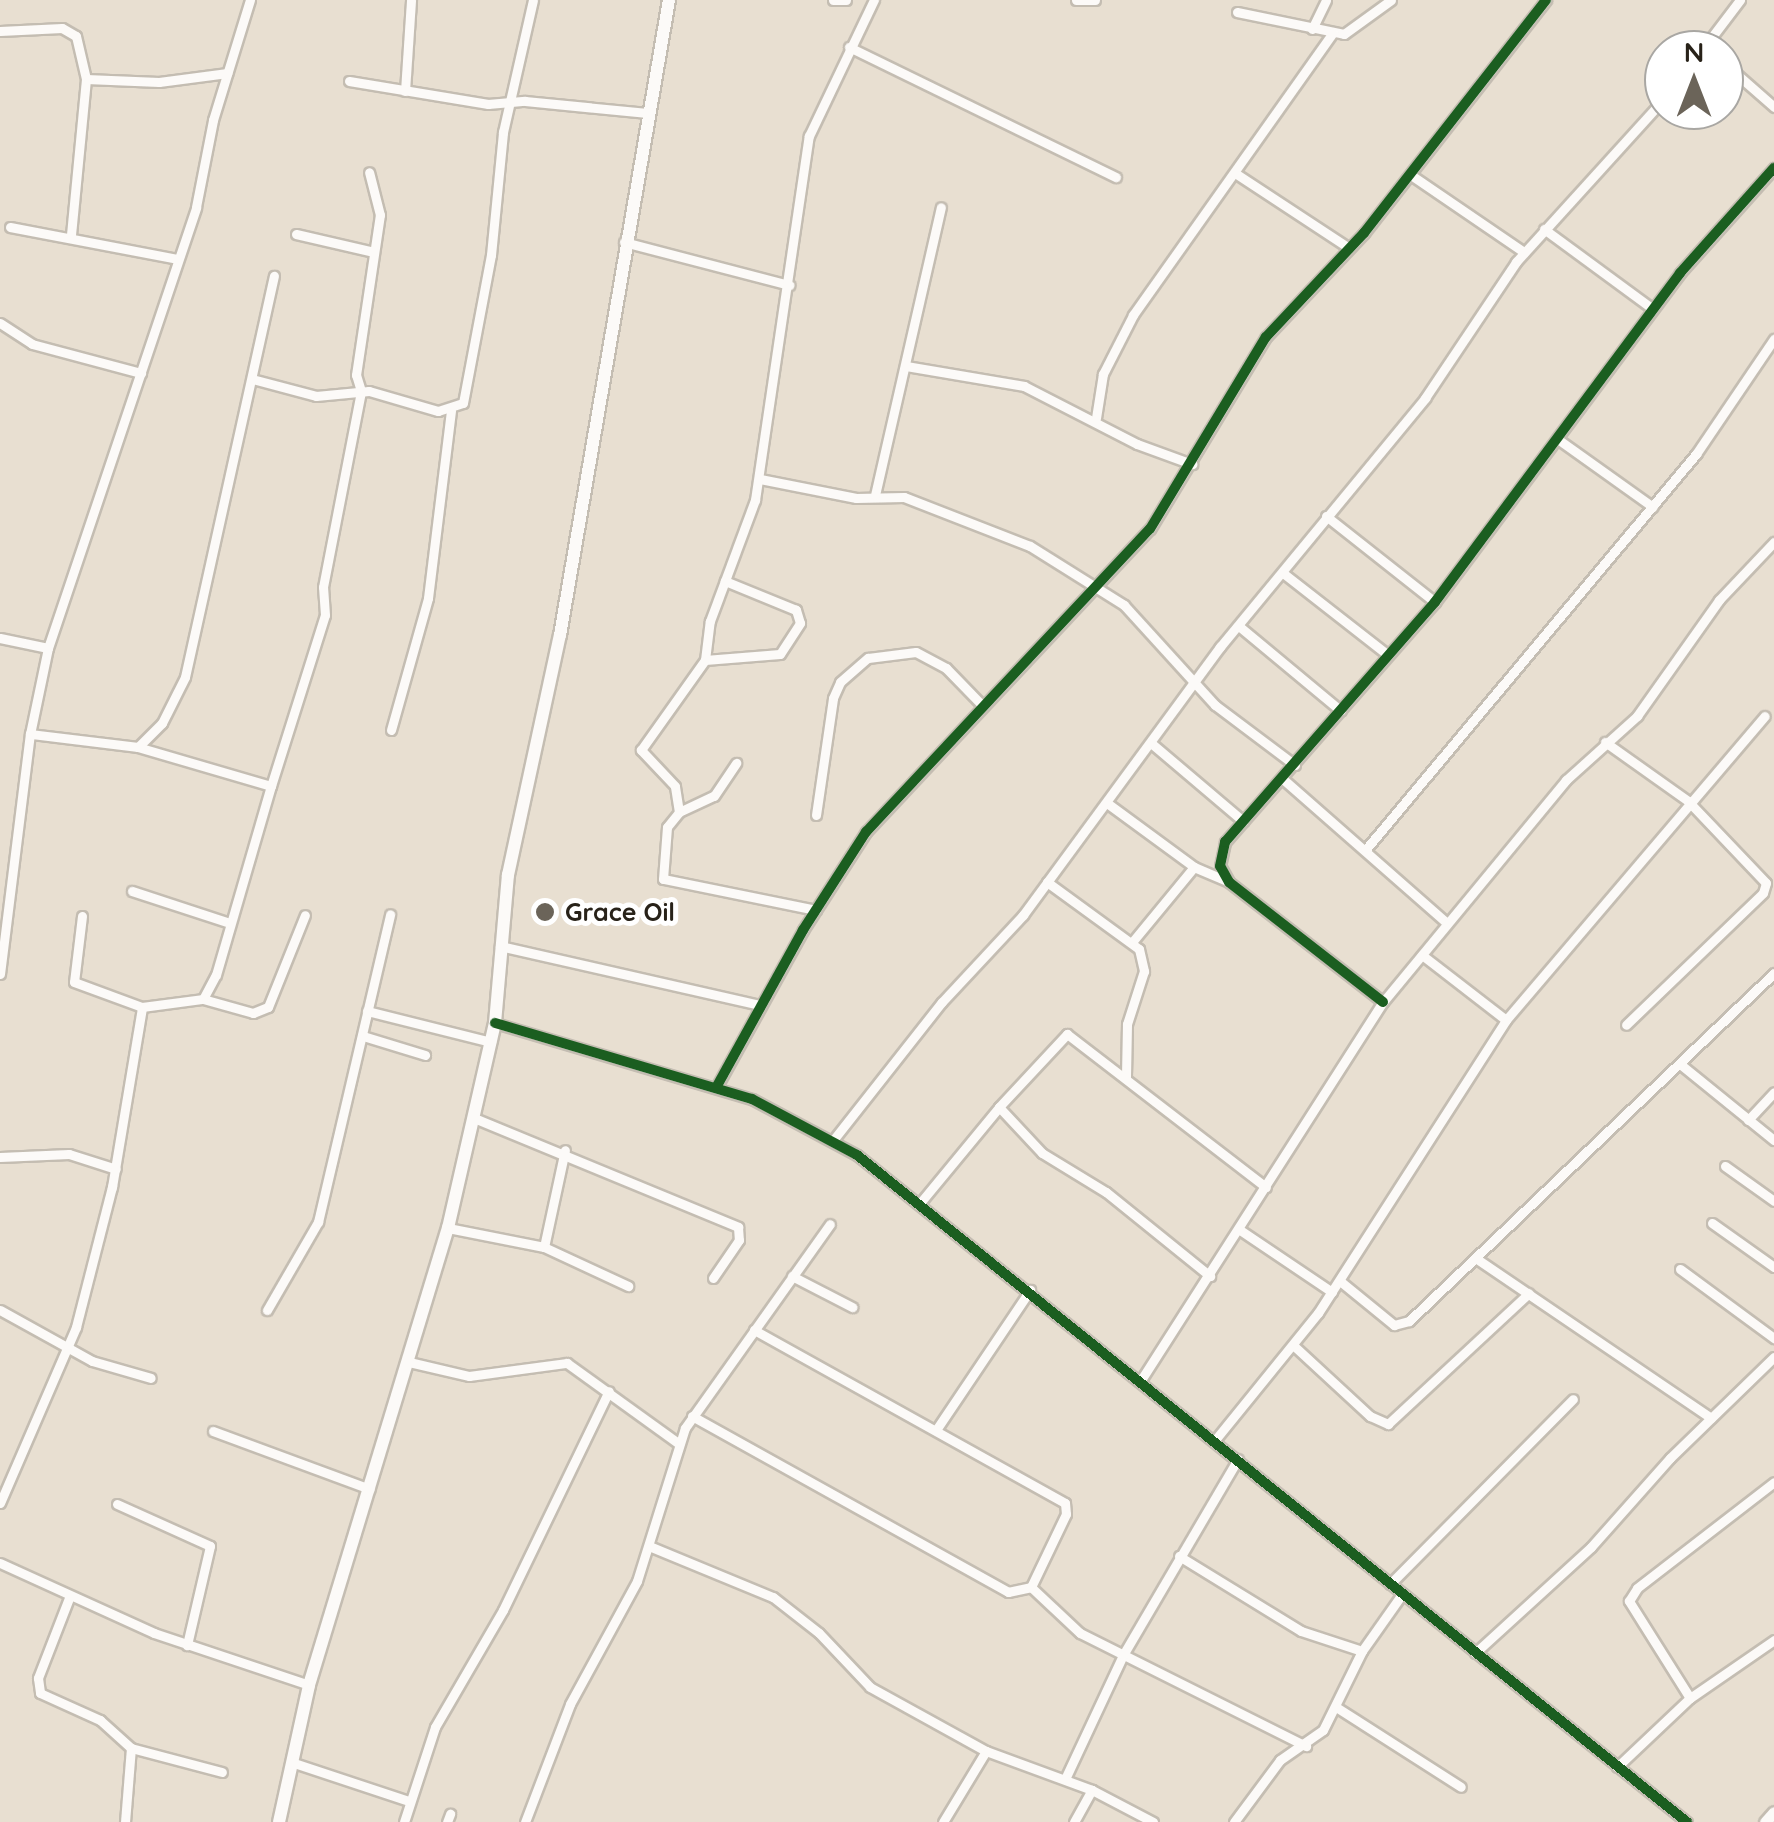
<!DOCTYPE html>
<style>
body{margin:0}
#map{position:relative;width:1774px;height:1822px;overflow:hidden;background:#e8dfd1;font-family:Quicksand,sans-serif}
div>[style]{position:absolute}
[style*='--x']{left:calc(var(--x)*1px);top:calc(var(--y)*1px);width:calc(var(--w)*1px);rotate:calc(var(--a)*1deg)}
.roads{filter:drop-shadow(2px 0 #c4bdb2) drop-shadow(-2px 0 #c4bdb2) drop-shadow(0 2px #c4bdb2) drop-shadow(0 -2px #c4bdb2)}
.minor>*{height:9px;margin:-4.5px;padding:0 4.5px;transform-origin:4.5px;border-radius:4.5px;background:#fcfaf8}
.tertiary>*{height:11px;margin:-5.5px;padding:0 5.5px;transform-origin:5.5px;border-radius:5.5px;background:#fcfaf8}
.secondary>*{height:12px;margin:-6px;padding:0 6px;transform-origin:6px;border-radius:6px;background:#fcfaf8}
.cycleway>*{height:10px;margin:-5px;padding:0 5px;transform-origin:5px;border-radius:5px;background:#1b5e20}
.dots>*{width:28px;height:28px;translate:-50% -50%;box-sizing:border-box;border:5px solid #fff;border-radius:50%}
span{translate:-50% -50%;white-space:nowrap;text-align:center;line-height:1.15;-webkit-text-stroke:10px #fff;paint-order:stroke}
.poi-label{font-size:25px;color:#282219;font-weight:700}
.left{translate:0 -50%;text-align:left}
.north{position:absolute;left:1644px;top:30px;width:100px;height:100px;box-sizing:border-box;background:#fff;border:2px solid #a9a7a3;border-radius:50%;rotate:0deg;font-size:28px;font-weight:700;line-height:40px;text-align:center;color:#282219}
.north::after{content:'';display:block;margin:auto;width:35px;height:45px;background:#6b6459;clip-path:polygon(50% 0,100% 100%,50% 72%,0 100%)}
</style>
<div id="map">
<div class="roads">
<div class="minor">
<i style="--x:833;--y:0;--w:13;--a:0"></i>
<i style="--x:1076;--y:0;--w:19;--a:0"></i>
<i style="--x:1237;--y:12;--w:109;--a:11.6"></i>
<i style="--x:1344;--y:34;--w:58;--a:-35.9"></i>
<i style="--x:1312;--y:29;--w:32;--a:-64"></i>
<i style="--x:0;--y:31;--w:62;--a:-2.8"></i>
<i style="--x:62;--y:28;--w:16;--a:30"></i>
<i style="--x:76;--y:36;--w:44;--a:76.9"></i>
<i style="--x:86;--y:79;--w:158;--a:95.5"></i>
<i style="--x:849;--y:47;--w:297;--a:26"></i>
<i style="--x:1702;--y:50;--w:63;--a:-52.8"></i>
<i style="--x:1724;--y:63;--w:67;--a:41.3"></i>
<i style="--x:86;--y:79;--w:73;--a:2.4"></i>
<i style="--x:159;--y:82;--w:69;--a:-7.5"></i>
<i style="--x:349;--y:81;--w:141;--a:9.4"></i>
<i style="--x:488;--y:104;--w:37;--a:-5"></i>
<i style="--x:525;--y:101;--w:123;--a:5.6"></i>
<i style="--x:405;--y:91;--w:91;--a:-86.2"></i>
<i style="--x:1235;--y:173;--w:136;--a:33.3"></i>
<i style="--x:1411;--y:175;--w:137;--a:34.3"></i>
<i style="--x:10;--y:227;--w:170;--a:10.8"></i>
<i style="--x:1544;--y:229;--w:135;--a:36.3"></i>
<i style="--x:296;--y:234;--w:80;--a:13"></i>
<i style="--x:624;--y:242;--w:171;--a:14.6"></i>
<i style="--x:0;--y:323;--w:38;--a:33"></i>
<i style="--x:32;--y:344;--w:113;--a:14.9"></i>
<i style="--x:906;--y:366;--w:120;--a:9.6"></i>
<i style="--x:1024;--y:386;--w:127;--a:27.2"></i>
<i style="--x:1137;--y:444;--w:59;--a:20"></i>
<i style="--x:256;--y:380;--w:62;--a:14.9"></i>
<i style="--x:316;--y:396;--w:53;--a:-5.4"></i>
<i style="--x:369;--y:391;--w:72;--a:16.2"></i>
<i style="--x:438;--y:411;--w:26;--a:-18"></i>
<i style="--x:463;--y:403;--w:151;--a:-79.3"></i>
<i style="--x:491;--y:255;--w:124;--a:-84.4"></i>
<i style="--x:503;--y:132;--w:135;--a:-77.2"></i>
<i style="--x:1096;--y:418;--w:45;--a:-81"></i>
<i style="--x:1103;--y:374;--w:66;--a:-63"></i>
<i style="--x:1133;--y:315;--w:346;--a:-54.7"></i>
<i style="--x:1559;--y:440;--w:115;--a:35.5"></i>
<i style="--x:760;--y:479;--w:98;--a:11.2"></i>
<i style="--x:856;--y:498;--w:48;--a:-1.2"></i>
<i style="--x:904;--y:497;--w:135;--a:21.3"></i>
<i style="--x:1030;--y:546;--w:111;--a:32.1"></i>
<i style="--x:1124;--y:605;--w:135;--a:47.7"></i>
<i style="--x:1215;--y:705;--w:100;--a:36.9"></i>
<i style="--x:875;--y:495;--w:295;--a:-77.1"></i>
<i style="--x:1326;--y:516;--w:139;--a:38.3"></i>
<i style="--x:1283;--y:573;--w:133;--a:38"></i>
<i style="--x:1240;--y:627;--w:131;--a:39.7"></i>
<i style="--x:0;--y:638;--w:49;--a:11.8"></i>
<i style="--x:705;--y:660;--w:75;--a:-4.6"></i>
<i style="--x:780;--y:654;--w:37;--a:-57"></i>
<i style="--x:800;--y:623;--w:14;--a:-107"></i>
<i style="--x:796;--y:610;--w:77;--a:-157.8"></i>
<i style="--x:391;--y:730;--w:137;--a:-74.3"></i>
<i style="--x:428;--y:598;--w:189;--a:-83"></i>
<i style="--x:1605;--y:742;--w:102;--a:35.4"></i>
<i style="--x:1688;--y:801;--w:113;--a:46.4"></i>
<i style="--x:1766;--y:883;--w:10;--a:107"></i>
<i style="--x:1763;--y:893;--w:190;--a:136.1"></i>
<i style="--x:1151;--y:743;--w:121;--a:40.3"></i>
<i style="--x:138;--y:747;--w:34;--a:-45"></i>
<i style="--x:162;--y:723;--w:51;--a:-63.4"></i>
<i style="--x:185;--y:677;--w:411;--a:-77.5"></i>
<i style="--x:1284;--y:780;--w:217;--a:41.3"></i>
<i style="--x:271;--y:786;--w:179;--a:-72.5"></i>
<i style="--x:325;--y:615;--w:28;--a:-94"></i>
<i style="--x:323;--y:587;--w:200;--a:-79"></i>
<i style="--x:361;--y:391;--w:17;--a:-107"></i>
<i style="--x:356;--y:375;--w:162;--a:-81.5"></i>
<i style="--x:380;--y:215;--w:44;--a:-104.3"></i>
<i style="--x:1107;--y:803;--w:108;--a:36.3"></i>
<i style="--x:1194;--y:867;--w:38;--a:23"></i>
<i style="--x:679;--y:812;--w:38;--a:-25"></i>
<i style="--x:714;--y:796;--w:40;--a:-56"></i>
<i style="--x:816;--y:815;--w:118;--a:-81.7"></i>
<i style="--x:833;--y:698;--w:17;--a:-66"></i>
<i style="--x:840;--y:682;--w:37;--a:-41"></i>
<i style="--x:868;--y:658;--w:48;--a:-7.1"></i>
<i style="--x:916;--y:652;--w:34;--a:28"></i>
<i style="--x:946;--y:668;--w:50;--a:45.8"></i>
<i style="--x:1366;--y:849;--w:515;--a:-50.12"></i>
<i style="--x:1696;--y:454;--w:139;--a:-55.9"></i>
<i style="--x:1047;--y:882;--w:114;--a:36.1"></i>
<i style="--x:1139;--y:949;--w:23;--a:77"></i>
<i style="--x:1144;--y:971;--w:56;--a:107.8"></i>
<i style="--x:1127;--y:1024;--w:53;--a:91.1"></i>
<i style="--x:132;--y:891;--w:100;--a:18.1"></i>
<i style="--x:816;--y:910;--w:156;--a:-168.5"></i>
<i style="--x:663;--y:879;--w:52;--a:-85.6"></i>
<i style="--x:667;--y:827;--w:19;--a:-51"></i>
<i style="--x:679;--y:812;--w:26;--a:-99"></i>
<i style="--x:675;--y:786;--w:50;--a:-133.4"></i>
<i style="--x:641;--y:750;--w:110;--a:-54.6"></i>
<i style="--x:705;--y:660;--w:39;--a:-83"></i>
<i style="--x:710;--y:621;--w:129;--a:-69.6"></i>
<i style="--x:755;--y:500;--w:368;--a:-81.6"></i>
<i style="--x:809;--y:136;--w:151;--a:-64.5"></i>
<i style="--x:82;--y:916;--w:66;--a:96.9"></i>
<i style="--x:74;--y:982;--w:72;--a:20.2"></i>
<i style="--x:1133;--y:941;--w:96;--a:-50.5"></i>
<i style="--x:500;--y:946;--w:267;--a:12.8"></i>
<i style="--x:1422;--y:955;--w:106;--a:37.7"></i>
<i style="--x:0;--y:974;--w:242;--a:-82.9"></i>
<i style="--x:30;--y:734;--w:88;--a:-78.2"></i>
<i style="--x:48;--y:648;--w:465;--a:-71.4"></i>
<i style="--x:196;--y:207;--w:89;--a:-78.9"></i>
<i style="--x:213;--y:120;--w:126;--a:-72.9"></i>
<i style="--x:203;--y:999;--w:52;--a:15.6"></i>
<i style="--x:253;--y:1013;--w:16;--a:-22"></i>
<i style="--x:268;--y:1007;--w:99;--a:-68.1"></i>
<i style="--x:1383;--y:1002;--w:195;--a:-142.1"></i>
<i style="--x:1229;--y:882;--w:18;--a:-119"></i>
<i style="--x:1220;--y:866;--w:25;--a:-78"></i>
<i style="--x:1225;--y:842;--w:319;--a:-48.8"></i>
<i style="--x:1435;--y:602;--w:410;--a:-53.3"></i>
<i style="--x:1680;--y:273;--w:141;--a:-48.2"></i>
<i style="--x:367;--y:1011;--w:128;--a:14"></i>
<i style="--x:495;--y:1023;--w:268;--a:16.5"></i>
<i style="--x:752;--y:1099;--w:119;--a:28.1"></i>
<i style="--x:857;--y:1155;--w:1065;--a:38.79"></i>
<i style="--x:363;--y:1036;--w:65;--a:17"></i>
<i style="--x:1680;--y:1064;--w:121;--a:39"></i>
<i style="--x:717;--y:1086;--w:178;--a:-61.1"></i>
<i style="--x:803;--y:930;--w:117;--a:-57.3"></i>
<i style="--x:866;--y:832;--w:415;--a:-46.9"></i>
<i style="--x:1150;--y:529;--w:224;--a:-58.9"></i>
<i style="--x:1266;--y:337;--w:143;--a:-46.7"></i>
<i style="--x:1364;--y:233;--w:296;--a:-52"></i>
<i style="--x:999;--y:1107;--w:100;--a:-47"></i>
<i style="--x:1067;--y:1034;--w:251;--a:37.6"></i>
<i style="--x:474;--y:1118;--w:286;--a:22.4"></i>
<i style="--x:738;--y:1227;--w:13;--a:86"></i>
<i style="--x:739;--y:1240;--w:46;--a:124.4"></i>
<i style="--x:1748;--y:1120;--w:38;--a:-47"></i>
<i style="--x:834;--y:1139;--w:174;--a:-51.8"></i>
<i style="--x:942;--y:1002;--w:119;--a:-47"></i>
<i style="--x:1023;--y:915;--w:333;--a:-53.7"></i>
<i style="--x:1220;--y:647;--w:323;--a:-50.5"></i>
<i style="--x:1425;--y:398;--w:164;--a:-56.2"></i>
<i style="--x:1516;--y:262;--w:220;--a:-47.8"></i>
<i style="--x:0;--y:1157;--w:69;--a:-2.5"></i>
<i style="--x:69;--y:1154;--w:49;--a:17.7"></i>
<i style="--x:1725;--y:1166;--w:60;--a:35.5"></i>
<i style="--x:920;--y:1203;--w:124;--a:-50.5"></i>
<i style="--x:999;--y:1107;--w:63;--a:46.9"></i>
<i style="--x:1042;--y:1153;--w:75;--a:31.4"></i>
<i style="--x:1106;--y:1192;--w:134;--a:38.9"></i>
<i style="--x:1712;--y:1223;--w:76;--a:35.4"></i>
<i style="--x:448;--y:1228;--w:98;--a:11.2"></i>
<i style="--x:544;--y:1247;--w:93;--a:24.9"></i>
<i style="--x:1240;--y:1230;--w:111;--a:34"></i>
<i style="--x:544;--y:1247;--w:99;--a:-77.8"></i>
<i style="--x:1477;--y:1259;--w:283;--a:34.2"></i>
<i style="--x:1680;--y:1269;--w:117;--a:36.3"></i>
<i style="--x:792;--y:1276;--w:68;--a:27.3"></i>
<i style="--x:1340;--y:1281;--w:70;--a:39.2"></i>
<i style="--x:1394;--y:1325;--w:16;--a:-15"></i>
<i style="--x:1409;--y:1321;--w:504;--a:-43.63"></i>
<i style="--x:0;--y:1310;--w:105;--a:29"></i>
<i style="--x:92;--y:1361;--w:61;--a:16.1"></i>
<i style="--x:267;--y:1310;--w:102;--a:-59.9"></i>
<i style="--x:318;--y:1222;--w:316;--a:-76.8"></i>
<i style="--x:1293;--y:1345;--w:105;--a:42.7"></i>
<i style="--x:1370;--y:1416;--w:20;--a:24"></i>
<i style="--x:1388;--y:1424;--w:192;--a:-42.9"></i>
<i style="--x:409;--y:1362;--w:62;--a:13.1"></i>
<i style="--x:469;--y:1376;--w:99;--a:-7.6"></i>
<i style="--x:567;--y:1363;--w:137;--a:35.8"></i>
<i style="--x:1141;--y:1380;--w:449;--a:-57.4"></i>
<i style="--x:1383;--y:1002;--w:288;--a:-50.5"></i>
<i style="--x:1566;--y:780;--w:96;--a:-42"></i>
<i style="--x:1637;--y:716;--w:142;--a:-54.7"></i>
<i style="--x:1719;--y:600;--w:80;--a:-46.5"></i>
<i style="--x:692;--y:1416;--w:362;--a:29.1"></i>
<i style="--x:1008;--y:1592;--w:24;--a:-12"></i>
<i style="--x:1031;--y:1587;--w:81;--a:-64.4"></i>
<i style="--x:1066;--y:1514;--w:11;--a:-95"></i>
<i style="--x:1065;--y:1503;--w:356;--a:-150.9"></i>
<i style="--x:936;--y:1430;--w:169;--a:-56.1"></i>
<i style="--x:213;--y:1431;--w:167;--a:20.3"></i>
<i style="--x:1215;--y:1440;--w:164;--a:-51"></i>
<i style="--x:1318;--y:1313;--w:348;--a:-57.3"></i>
<i style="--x:1506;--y:1020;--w:399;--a:-49.6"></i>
<i style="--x:0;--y:1503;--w:192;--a:-66.6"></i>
<i style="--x:76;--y:1327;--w:145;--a:-75.6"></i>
<i style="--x:112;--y:1187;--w:182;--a:-80.5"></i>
<i style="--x:142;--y:1007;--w:62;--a:-7.5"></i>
<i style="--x:203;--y:999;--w:27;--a:-62"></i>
<i style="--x:216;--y:975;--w:197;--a:-73.8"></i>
<i style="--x:271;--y:786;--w:139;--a:-163.7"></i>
<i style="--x:138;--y:747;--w:109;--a:-173.1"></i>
<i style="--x:117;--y:1504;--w:102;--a:24.3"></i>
<i style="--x:210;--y:1546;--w:102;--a:103.1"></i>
<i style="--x:649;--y:1546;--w:134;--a:22.4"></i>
<i style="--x:773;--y:1597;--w:58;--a:38"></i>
<i style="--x:819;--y:1633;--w:74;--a:46.6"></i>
<i style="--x:870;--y:1687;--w:132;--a:28.9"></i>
<i style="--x:986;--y:1751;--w:113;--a:20.2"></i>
<i style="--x:1092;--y:1790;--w:69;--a:27.7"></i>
<i style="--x:1179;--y:1556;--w:143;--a:31.6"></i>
<i style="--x:1301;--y:1631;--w:64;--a:18.2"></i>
<i style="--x:0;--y:1563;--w:169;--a:24.4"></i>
<i style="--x:154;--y:1633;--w:163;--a:18.5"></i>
<i style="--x:1390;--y:1584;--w:260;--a:-45.3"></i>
<i style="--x:1031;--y:1587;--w:67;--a:43.2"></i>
<i style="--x:1080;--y:1633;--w:253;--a:26.6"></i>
<i style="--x:69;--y:1598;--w:86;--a:111.2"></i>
<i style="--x:38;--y:1678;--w:15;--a:82"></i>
<i style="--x:40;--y:1693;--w:66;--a:24.2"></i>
<i style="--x:100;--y:1720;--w:42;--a:42.1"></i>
<i style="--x:131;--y:1748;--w:94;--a:14.8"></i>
<i style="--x:1475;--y:1653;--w:157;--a:-42.4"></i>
<i style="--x:1591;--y:1547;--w:119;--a:-48.4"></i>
<i style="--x:1670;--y:1458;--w:145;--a:-44.2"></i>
<i style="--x:1690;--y:1698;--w:115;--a:-122.2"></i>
<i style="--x:1629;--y:1601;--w:15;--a:-58"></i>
<i style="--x:1637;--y:1588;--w:173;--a:-37.7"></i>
<i style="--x:1336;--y:1707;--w:148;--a:32.6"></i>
<i style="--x:291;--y:1762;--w:124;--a:18.3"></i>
<i style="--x:1617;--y:1767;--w:100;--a:-43.4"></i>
<i style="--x:1690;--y:1698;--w:102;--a:-34.6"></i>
<i style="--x:1065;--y:1779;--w:137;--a:-64.9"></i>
<i style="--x:1123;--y:1655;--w:227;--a:-59.6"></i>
<i style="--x:125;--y:1822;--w:74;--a:-85.4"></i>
<i style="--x:404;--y:1822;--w:100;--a:-71.9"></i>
<i style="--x:435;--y:1727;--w:135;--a:-59.8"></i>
<i style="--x:503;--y:1610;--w:243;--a:-64.2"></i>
<i style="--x:447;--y:1822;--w:9;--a:-69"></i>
<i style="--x:525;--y:1822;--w:126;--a:-69.1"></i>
<i style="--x:570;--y:1704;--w:140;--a:-61.4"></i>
<i style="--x:637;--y:1581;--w:160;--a:-72.6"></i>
<i style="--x:685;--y:1428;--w:250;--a:-54.6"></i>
<i style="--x:943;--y:1822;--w:83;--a:-58.8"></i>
<i style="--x:1074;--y:1822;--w:37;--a:-61"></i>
<i style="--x:1234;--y:1822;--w:77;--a:-53.4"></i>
<i style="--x:1280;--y:1760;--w:52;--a:-34.9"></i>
<i style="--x:1323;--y:1730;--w:88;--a:-63.7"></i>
<i style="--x:1362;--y:1651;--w:70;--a:-54.9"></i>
</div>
<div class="tertiary">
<i style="--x:1765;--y:1822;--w:13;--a:-48"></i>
</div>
<div class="secondary">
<i style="--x:279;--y:1822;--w:140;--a:-77.6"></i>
<i style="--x:309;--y:1685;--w:478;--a:-73.1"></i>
<i style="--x:448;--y:1228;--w:210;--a:-77.1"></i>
<i style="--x:495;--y:1023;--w:149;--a:-85"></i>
<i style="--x:508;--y:875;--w:246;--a:-77.8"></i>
<i style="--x:560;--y:635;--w:644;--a:-80.26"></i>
</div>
</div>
<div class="cycleway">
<i style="--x:1383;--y:1002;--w:195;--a:-142.1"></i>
<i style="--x:1229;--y:882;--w:18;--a:-119"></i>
<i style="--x:1220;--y:866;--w:25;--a:-78"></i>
<i style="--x:1225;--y:842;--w:319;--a:-48.8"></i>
<i style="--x:1435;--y:602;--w:410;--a:-53.3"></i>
<i style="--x:1680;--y:273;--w:141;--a:-48.2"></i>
<i style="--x:495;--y:1023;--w:268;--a:16.5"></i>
<i style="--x:752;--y:1099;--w:119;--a:28.1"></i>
<i style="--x:857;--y:1155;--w:1065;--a:38.79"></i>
<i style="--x:717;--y:1086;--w:178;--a:-61.1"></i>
<i style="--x:803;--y:930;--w:117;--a:-57.3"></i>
<i style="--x:866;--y:832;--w:415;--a:-46.9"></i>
<i style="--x:1150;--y:529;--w:224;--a:-58.9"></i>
<i style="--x:1266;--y:337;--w:143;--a:-46.7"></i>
<i style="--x:1364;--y:233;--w:296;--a:-52"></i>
</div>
<div class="dots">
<i style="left:545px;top:912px;background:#6b6459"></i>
</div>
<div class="poi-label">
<span class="left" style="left:565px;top:912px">Grace Oil</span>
</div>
<div class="north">N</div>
</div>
